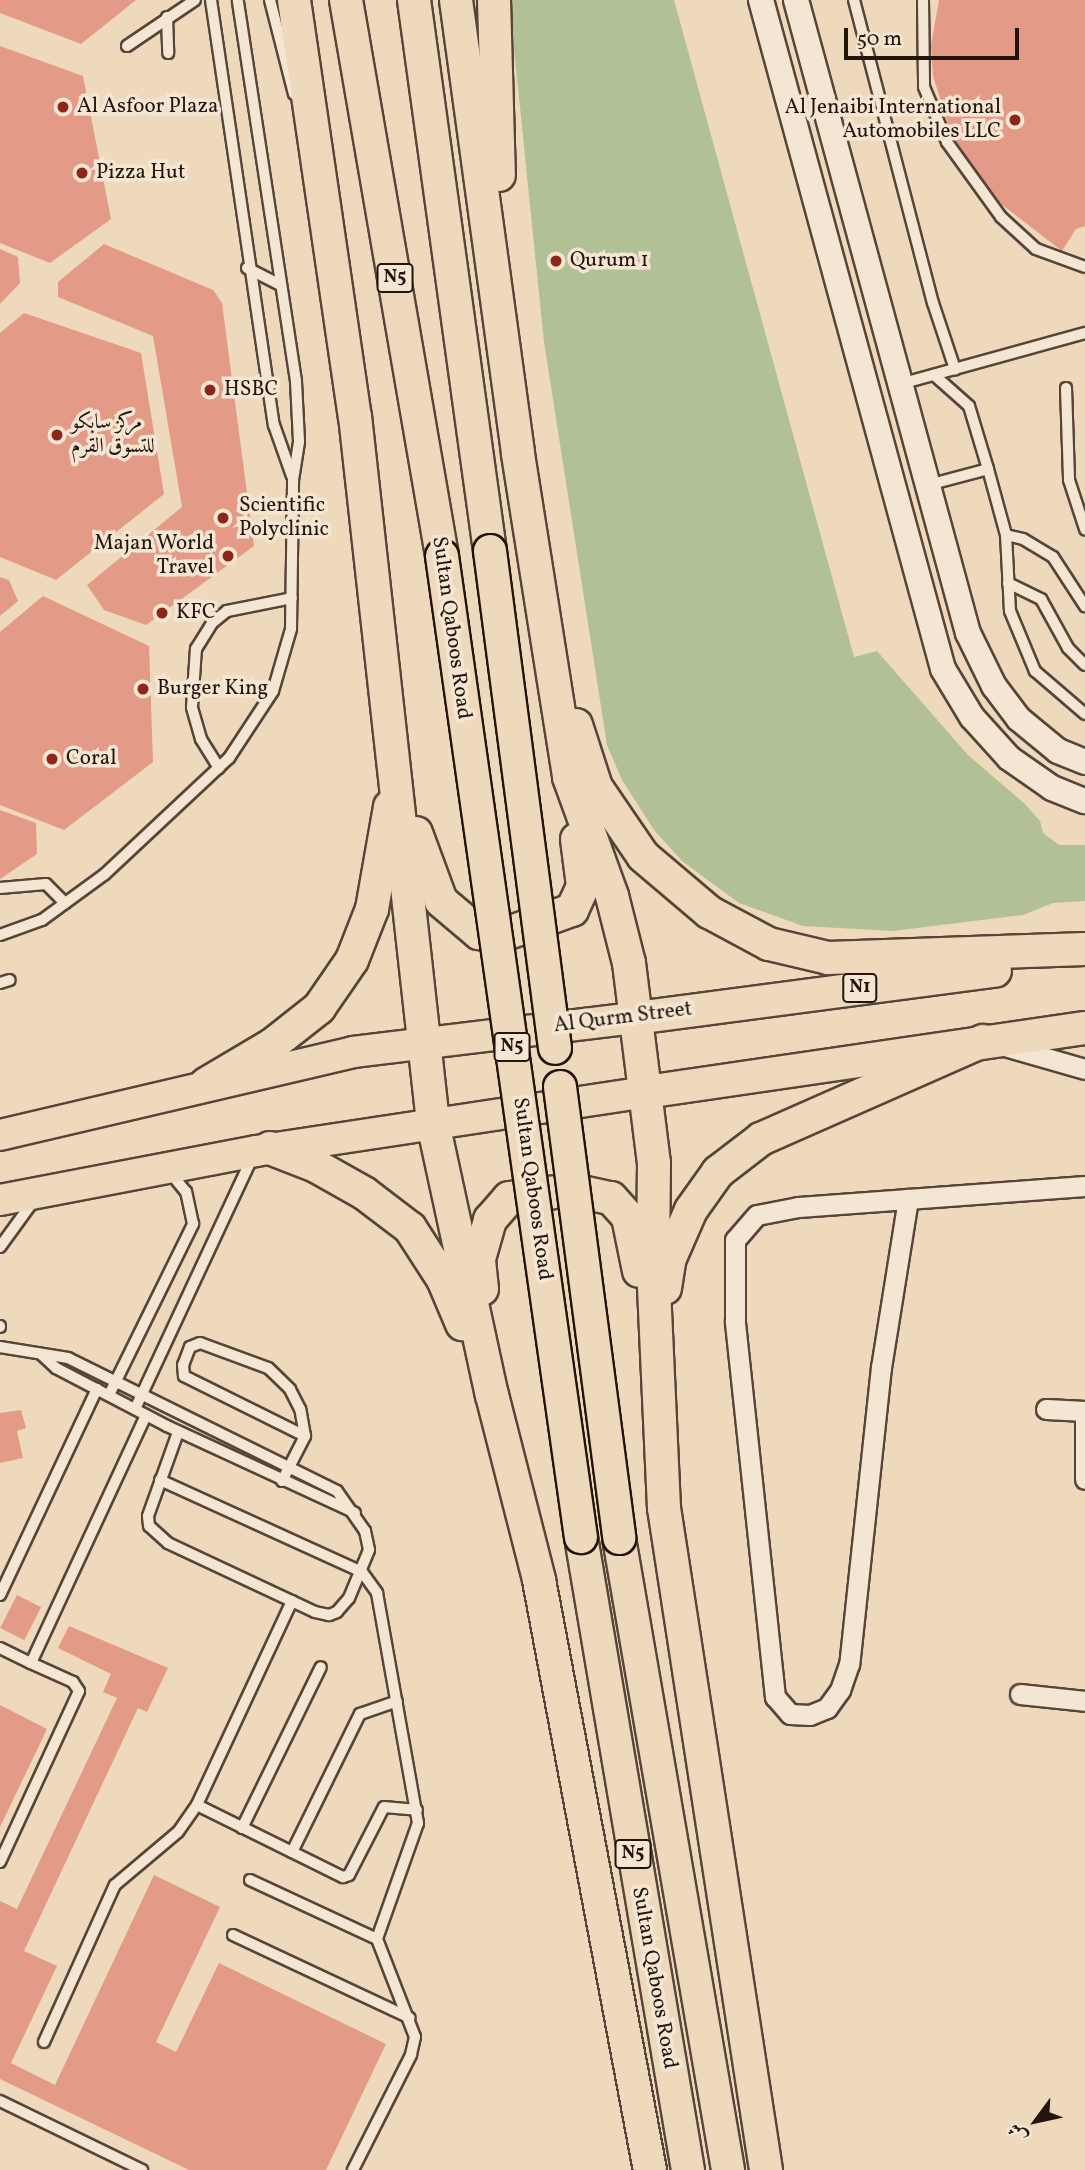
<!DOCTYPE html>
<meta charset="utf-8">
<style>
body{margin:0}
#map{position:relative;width:1085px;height:2170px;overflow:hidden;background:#eed9bc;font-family:Vollkorn,Amiri,serif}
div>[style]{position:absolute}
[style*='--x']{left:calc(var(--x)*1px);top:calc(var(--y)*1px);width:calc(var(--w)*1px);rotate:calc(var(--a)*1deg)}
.green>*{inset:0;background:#b2c096}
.building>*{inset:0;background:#e39a87;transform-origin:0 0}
.roads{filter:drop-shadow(2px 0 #564538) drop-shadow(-2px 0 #564538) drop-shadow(0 2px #564538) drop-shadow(0 -2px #564538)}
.service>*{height:10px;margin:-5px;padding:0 5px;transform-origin:5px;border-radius:5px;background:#f4e6d3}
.minor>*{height:19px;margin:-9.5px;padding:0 9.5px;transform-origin:9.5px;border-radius:9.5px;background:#f4e6d3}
.tertiary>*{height:24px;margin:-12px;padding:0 12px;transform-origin:12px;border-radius:12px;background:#f4e6d3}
.primary>*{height:30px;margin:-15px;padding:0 15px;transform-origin:15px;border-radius:15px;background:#eed9bc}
.trunk>*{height:32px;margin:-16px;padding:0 16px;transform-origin:16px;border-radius:16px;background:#eed9bc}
.bridges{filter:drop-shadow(2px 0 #23140c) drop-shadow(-2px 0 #23140c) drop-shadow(0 2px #23140c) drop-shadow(0 -2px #23140c)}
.trunk-bridge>*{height:32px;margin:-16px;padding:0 16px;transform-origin:16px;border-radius:16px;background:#eed9bc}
.dots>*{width:19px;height:19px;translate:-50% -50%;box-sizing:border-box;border:4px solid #f4e6d3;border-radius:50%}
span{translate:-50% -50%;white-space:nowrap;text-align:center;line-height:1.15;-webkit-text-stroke:7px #f4e6d3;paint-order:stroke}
.shield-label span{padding:2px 5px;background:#f4e6d3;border:2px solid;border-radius:5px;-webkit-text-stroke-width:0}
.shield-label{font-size:19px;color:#23140c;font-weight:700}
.poi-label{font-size:21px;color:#23140c}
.left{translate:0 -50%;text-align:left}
.right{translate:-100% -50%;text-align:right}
.street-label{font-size:21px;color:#23140c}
.north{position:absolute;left:1001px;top:2086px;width:70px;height:70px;-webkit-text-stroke:5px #f4e6d3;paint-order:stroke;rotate:237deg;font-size:19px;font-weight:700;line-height:28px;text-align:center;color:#23140c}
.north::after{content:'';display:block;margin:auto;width:24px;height:32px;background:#23140c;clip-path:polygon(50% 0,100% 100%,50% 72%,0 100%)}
.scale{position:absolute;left:844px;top:28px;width:175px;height:32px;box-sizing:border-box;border:4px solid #23140c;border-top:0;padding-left:9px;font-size:21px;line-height:24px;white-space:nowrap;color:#23140c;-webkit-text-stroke:5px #f4e6d3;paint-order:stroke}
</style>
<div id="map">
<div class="green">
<i style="clip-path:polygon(509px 0,674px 0,854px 657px,877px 651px,968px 755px,1025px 804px,1040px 821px,1043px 833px,1059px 845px,1085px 845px,1085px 901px,1053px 903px,1023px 915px,893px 931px,803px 926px,739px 903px,682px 861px,654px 830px,622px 780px,607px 745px,544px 342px)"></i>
</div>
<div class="building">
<i style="clip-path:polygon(0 0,136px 0,81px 44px,0 13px)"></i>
<i style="clip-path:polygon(939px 0,1085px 0,1085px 226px,1076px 229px,1062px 251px,1000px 203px,952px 136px,933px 76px,931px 45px)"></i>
<i style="clip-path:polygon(0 46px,83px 76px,111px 219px,50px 263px,0 243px)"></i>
<i style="clip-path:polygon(104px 244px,213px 290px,222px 303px,254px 546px,146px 625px,104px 610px,87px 585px,182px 507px,153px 336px,58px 297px,58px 282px)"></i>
<i style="clip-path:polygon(0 249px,18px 257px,20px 283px,0 304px)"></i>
<i style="clip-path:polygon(24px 313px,141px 353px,164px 494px,56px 580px,0 557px,0 333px)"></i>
<i style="clip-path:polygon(0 577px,9px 580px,18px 601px,0 616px)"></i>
<i style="clip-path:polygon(43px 596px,149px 646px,153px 762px,64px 830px,0 805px,0 632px)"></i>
<i style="clip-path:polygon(0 810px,36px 823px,37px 854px,0 879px)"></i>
<i style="clip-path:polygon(21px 1410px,26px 1428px,17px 1431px,23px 1458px,0 1463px,0 1413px)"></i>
<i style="left:17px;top:1595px;width:27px;height:37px;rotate:27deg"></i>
<i style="clip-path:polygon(69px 1626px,168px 1668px,147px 1712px,138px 1708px,24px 1951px,57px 1966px,11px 2063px,55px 2085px,154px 1875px,220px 1907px,156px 2042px,176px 2052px,219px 1963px,386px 2044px,326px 2170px,189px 2170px,0 2079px,0 1901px,17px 1909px,117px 1698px,103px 1692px,111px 1674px,58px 1648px)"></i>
<i style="clip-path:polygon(0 1705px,47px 1729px,0 1827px)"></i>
</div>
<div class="roads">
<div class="service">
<i style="--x:211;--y:0;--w:430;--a:81.6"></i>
<i style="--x:274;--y:425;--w:54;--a:70.6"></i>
<i style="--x:270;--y:0;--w:97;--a:75.7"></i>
<i style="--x:854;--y:0;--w:313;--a:75.4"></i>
<i style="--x:933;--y:303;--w:70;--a:71.6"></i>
<i style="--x:923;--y:0;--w:87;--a:89.3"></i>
<i style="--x:924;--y:87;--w:60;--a:67.3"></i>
<i style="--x:947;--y:142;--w:92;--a:54.2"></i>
<i style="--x:1001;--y:217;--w:47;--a:42.4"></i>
<i style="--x:1036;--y:249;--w:52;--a:20.2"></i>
<i style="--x:167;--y:17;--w:36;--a:88"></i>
<i style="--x:127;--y:46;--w:82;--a:-34.1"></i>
<i style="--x:247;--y:268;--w:37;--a:27"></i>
<i style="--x:900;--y:384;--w:192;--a:-15.4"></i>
<i style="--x:1066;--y:388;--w:92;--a:88.1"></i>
<i style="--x:1069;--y:480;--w:52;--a:71.9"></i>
<i style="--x:988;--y:469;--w:68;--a:74.7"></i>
<i style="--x:1006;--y:535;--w:76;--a:87"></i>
<i style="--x:1010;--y:611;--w:65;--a:67.4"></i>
<i style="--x:1035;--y:671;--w:66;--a:40.7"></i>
<i style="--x:928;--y:485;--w:62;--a:-14.9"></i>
<i style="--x:988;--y:469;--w:66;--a:-106.8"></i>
<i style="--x:969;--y:406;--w:47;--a:-138.5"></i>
<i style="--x:1006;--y:535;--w:17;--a:13"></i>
<i style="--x:1023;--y:539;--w:35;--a:31"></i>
<i style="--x:1053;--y:557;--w:59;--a:56.9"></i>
<i style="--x:1008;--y:583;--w:37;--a:26"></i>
<i style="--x:1041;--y:599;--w:56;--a:61.1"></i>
<i style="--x:1068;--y:648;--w:24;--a:45"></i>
<i style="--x:219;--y:768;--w:34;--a:-122"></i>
<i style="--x:201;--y:739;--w:33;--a:-106"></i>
<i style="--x:192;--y:707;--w:58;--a:-86.1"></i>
<i style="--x:196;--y:649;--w:31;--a:-58"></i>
<i style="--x:212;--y:623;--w:19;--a:-39"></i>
<i style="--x:227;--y:611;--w:66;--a:-11.3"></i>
<i style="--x:0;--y:888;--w:46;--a:-5"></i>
<i style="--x:46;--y:884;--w:27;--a:45"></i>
<i style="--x:0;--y:935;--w:45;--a:-19.7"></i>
<i style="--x:42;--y:920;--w:78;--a:-36.1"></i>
<i style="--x:105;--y:874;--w:170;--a:-43.1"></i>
<i style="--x:229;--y:758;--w:80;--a:-56.7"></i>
<i style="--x:273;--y:691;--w:65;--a:-73.8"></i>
<i style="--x:291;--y:629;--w:149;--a:-89.2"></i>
<i style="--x:293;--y:480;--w:39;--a:-81"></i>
<i style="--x:299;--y:441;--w:60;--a:-92.9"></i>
<i style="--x:296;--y:381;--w:385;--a:-98.7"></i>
<i style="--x:0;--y:983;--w:10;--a:-17"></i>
<i style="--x:0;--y:1247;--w:54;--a:-54"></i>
<i style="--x:0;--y:1326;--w:1;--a:90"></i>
<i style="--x:0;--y:1347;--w:69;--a:9.2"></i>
<i style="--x:68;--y:1358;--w:300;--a:26.3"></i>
<i style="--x:337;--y:1491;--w:49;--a:55"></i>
<i style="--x:365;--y:1531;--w:19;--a:78"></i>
<i style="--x:369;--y:1550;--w:52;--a:112.6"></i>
<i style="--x:349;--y:1598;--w:18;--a:131"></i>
<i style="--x:337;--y:1612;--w:9;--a:159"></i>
<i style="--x:329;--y:1615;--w:14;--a:-168"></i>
<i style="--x:315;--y:1612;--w:162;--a:-154.9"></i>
<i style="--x:168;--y:1543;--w:25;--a:-138"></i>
<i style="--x:149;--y:1526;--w:10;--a:-96"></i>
<i style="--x:148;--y:1516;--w:89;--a:-70.3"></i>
<i style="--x:41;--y:1354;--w:21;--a:43"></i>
<i style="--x:56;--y:1368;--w:125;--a:27.6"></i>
<i style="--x:167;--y:1426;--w:207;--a:24.8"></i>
<i style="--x:109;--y:1395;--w:191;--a:-63.8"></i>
<i style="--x:193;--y:1224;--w:33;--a:-102"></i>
<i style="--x:186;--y:1192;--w:26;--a:-129"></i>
<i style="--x:135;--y:1409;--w:279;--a:-65"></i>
<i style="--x:160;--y:1480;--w:222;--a:24.5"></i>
<i style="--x:362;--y:1572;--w:26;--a:54"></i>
<i style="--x:377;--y:1593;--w:234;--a:79.9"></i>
<i style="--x:418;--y:1823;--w:123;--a:109.5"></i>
<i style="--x:377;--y:1939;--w:105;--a:68.8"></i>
<i style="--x:415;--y:2037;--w:18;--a:103"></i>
<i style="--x:411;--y:2055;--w:129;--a:116.8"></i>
<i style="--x:282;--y:1481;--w:51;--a:-62.9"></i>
<i style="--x:305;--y:1436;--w:27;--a:-100"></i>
<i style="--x:300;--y:1409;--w:22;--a:-117"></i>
<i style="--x:290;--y:1389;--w:30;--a:-136"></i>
<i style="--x:268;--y:1368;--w:72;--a:-159.8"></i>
<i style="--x:200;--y:1343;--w:11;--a:158"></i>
<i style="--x:190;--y:1347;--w:19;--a:111"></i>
<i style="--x:183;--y:1365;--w:11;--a:85"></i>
<i style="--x:184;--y:1376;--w:135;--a:26.4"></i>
<i style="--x:0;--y:1595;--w:228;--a:-64.8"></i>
<i style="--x:292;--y:1601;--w:225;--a:115"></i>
<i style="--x:197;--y:1805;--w:163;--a:26.3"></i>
<i style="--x:343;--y:1877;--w:6;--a:-18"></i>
<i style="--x:349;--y:1875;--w:76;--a:-62.8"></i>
<i style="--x:384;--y:1807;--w:33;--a:5"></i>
<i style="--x:0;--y:1648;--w:34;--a:26"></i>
<i style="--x:31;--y:1663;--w:273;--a:-65.1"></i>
<i style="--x:242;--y:1828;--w:179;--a:-63.9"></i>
<i style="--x:292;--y:1852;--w:154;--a:-63.8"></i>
<i style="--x:360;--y:1714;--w:39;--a:-19"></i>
<i style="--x:0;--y:1862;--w:188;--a:-65.2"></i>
<i style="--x:79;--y:1691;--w:11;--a:-124"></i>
<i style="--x:73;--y:1682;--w:46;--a:-155.7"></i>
<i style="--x:250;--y:1880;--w:140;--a:24.9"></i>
<i style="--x:233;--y:1935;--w:195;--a:25.1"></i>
<i style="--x:44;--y:2042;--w:172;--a:-65.7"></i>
<i style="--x:115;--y:1885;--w:82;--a:-40.1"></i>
<i style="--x:178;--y:1832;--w:33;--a:-55"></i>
<i style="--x:0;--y:2101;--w:158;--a:25.9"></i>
</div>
<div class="minor">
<i style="--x:1008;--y:1047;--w:80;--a:15.9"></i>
<i style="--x:908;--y:1199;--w:170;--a:99.1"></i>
<i style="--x:881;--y:1367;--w:299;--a:96.1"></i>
<i style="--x:849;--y:1664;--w:28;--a:109"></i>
<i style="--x:840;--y:1690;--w:22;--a:126"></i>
<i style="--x:827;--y:1708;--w:18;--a:158"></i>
<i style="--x:810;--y:1715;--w:20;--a:-177"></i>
<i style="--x:790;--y:1714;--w:23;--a:-131"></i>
<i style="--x:775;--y:1697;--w:379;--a:-96.1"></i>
<i style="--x:735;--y:1320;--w:80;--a:-90"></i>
<i style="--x:735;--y:1240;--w:33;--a:-49"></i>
<i style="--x:757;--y:1215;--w:42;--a:-11"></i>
<i style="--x:798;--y:1207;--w:288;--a:-4.2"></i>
<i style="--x:1046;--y:1409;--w:39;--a:3"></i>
<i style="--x:1085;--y:1416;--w:63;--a:90"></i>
<i style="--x:1020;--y:1694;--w:65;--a:6.1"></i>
</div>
<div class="tertiary">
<i style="--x:761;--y:0;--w:693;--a:74.78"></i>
<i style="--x:943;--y:669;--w:56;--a:58.9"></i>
<i style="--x:972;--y:717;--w:55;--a:47.9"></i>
<i style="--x:1009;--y:758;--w:52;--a:34.9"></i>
<i style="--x:1052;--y:788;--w:35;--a:22"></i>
<i style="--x:796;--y:0;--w:656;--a:74.8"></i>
<i style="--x:968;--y:633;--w:59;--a:63.9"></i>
<i style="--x:994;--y:686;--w:41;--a:52.9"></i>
<i style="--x:1019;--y:719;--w:50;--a:39.4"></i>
<i style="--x:1058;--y:751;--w:29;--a:22"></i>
</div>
<div class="primary">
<i style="--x:0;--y:1135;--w:363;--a:-13.2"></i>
<i style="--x:353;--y:1052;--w:285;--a:-6.9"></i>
<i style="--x:0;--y:1200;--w:261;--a:-10.8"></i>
<i style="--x:256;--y:1151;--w:394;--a:-8.6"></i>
</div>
<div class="trunk">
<i style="--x:294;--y:0;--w:420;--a:81.7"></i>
<i style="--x:355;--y:416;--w:711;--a:83.7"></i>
<i style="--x:433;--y:1123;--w:278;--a:77.8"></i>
<i style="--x:492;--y:1395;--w:191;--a:75.7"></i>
<i style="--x:539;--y:1580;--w:600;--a:79.35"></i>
<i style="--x:346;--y:0;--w:564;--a:80.2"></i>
<i style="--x:414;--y:0;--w:556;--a:82.15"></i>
<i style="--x:456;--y:0;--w:458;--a:82.2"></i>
<i style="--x:518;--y:454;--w:327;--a:81"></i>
<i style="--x:569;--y:777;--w:127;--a:70.1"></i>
<i style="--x:612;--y:896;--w:69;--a:75.8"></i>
<i style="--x:629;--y:963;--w:202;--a:82.9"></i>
<i style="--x:654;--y:1163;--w:103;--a:90.6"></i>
<i style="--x:653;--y:1266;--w:242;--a:87.4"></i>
<i style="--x:664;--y:1508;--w:670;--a:81.24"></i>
<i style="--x:494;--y:0;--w:175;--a:88.4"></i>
<i style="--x:576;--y:725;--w:65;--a:72.1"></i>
<i style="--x:596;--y:787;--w:83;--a:55.7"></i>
<i style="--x:643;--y:856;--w:87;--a:40.3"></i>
<i style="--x:709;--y:912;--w:68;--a:28.1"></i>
<i style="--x:769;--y:944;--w:61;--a:13.3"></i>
<i style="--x:828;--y:958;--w:257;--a:-2"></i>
<i style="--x:416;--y:833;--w:72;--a:69.8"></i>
<i style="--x:441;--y:901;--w:50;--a:40.1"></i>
<i style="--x:479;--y:933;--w:21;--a:8"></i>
<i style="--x:500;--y:936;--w:77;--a:-19.9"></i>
<i style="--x:572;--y:910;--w:26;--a:-65"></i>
<i style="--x:583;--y:886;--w:47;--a:-97.3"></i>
<i style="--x:636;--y:1018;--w:362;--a:-7.5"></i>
<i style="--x:206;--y:1084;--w:77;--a:-30.6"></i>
<i style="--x:272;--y:1045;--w:60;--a:-38.2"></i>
<i style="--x:319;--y:1008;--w:58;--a:-55.5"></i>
<i style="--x:352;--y:960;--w:55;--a:-68.6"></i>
<i style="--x:372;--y:909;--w:104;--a:-80"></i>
<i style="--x:646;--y:1092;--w:444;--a:-8.3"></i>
<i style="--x:270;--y:1148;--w:49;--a:21.4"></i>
<i style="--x:316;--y:1166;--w:55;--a:29.4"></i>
<i style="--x:364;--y:1193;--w:58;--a:37.3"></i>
<i style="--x:410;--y:1228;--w:61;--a:57.1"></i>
<i style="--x:443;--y:1279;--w:49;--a:67.1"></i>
<i style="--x:665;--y:1288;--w:30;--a:-81"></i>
<i style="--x:670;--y:1258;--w:52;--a:-66.4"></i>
<i style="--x:691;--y:1210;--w:47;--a:-54.6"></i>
<i style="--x:718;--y:1172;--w:54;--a:-37.5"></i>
<i style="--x:761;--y:1139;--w:243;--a:-23.8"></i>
<i style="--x:482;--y:1289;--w:30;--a:-96"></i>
<i style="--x:479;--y:1259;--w:41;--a:-74.2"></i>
<i style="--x:490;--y:1220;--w:29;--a:-49"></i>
<i style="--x:509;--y:1198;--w:64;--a:-7.2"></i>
<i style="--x:572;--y:1190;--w:40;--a:12"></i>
<i style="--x:611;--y:1198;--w:25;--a:48"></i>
<i style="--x:628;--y:1217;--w:55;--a:78.5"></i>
<i style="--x:581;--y:1537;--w:642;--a:80.41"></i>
<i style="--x:619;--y:1538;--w:641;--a:80.21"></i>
</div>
</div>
<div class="bridges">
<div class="trunk-bridge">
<i style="--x:490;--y:551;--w:501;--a:82.55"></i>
<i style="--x:442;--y:556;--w:991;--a:81.94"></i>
<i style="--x:560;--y:1087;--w:455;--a:82.5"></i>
</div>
</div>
<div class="dots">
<i style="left:63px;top:107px;background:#8f2418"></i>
<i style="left:1015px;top:120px;background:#8f2418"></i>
<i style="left:82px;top:173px;background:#8f2418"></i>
<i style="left:556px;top:261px;background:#8f2418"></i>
<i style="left:210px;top:390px;background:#8f2418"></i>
<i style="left:57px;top:435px;background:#8f2418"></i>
<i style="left:223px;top:518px;background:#8f2418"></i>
<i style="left:228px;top:556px;background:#8f2418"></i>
<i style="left:162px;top:613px;background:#8f2418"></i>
<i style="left:143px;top:689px;background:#8f2418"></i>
<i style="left:52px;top:759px;background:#8f2418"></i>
</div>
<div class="shield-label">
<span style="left:395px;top:278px">N5</span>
<span style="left:860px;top:988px">N1</span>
<span style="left:512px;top:1047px">N5</span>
<span style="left:633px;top:1854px">N5</span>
</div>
<div class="poi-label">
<span class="left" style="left:77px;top:107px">Al Asfoor Plaza</span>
<span class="right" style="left:1001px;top:120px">Al Jenaibi International<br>Automobiles LLC</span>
<span class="left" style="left:96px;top:173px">Pizza Hut</span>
<span class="left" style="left:570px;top:261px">Qurum 1</span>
<span class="left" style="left:224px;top:390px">HSBC</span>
<span class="left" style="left:71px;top:435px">مركز سابكو<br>للتسوق القرم</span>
<span class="left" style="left:239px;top:518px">Scientific<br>Polyclinic</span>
<span class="right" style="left:214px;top:556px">Majan World<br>Travel</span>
<span class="left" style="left:176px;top:613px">KFC</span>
<span class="left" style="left:157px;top:689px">Burger King</span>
<span class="left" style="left:66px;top:759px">Coral</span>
</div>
<div class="street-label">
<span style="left:451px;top:628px;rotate:82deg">Sultan Qaboos Road</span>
<span style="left:623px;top:1018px;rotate:-7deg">Al Qurm Street</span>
<span style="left:532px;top:1189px;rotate:82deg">Sultan Qaboos Road</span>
<span style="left:654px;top:1978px;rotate:80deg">Sultan Qaboos Road</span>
</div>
<div class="north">ش</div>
<div class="scale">50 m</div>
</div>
